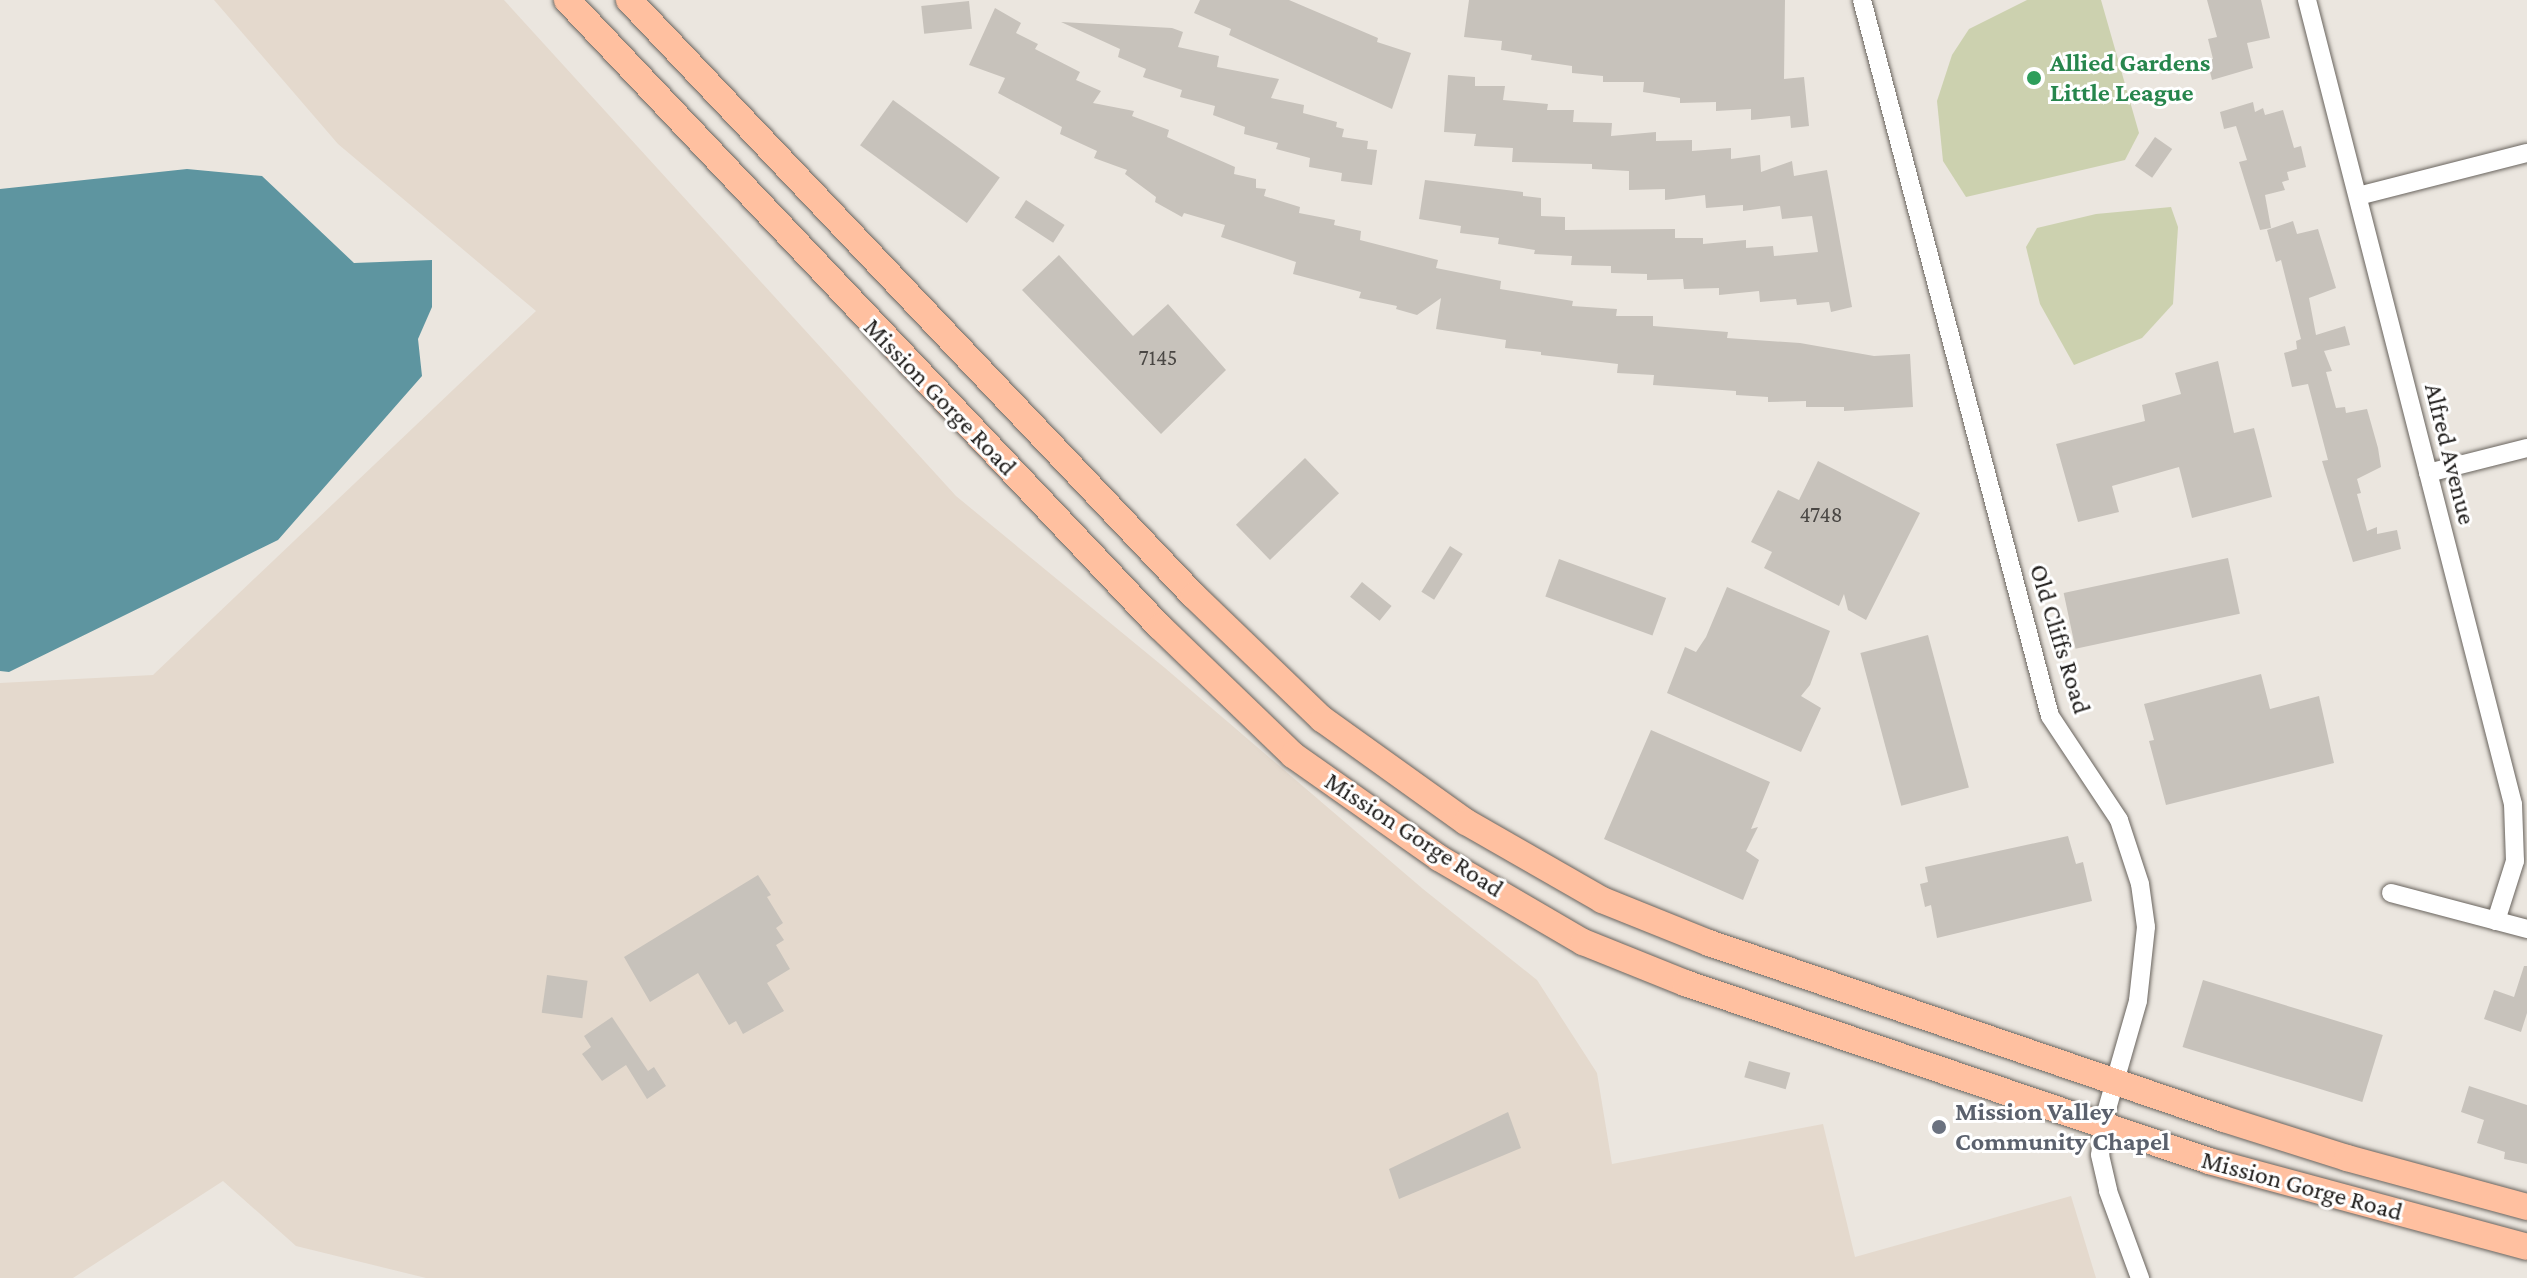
<!DOCTYPE html>
<style>
body{margin:0}
#map{position:relative;width:2527px;height:1278px;overflow:hidden;background:#ebe6df;font-family:"Crimson Pro",serif}
div>[style]{position:absolute}
[style*='--x']{left:calc(var(--x)*1px);top:calc(var(--y)*1px);width:calc(var(--w)*1px);rotate:calc(var(--a)*1deg)}
.built>*{inset:0;background:#e4d9cd}
.green>*{inset:0;background:#ccd1af}
.water>*{inset:0;background:#5e95a0}
.building>*{inset:0;background:#c7c2bb;transform-origin:0 0}
.roads{filter:drop-shadow(0 0 2px #69645e) drop-shadow(0 0 2px #69645e)}
.street>*{height:18px;margin:-9px;padding:0 9px;transform-origin:9px;border-radius:9px;background:#fff}
.primary>*{height:26px;margin:-13px;padding:0 13px;transform-origin:13px;border-radius:13px;background:#ffc0a0}
.dots>*{width:22px;height:22px;translate:-50% -50%;box-sizing:border-box;border:4px solid #fff;border-radius:50%}
span{translate:-50% -50%;white-space:nowrap;text-align:center;line-height:1.15;-webkit-text-stroke:6px #fff;paint-order:stroke}
.number-label{font-size:22px;color:#4a4744}
.number-label span{-webkit-text-stroke-width:0}
.leisure-label{font-size:26px;color:#27864d;font-weight:700}
.left{translate:0 -50%;text-align:left}
.street-label{font-size:26px;color:#201e1c}
.worship-label{font-size:26px;color:#5b616d;font-weight:700}
</style>
<div id="map">
<div class="built">
<i style="clip-path:polygon(214px 0,504px 0,956px 496px,1165px 668px,1423px 889px,1537px 980px,1597px 1073px,1612px 1164px,1823px 1124px,1855px 1257px,2071px 1196px,2096px 1278px,426px 1278px,296px 1246px,223px 1181px,73px 1278px,0 1278px,0 683px,153px 675px,536px 311px,338px 144px)"></i>
</div>
<div class="green">
<i style="clip-path:polygon(2027px 0,2101px 0,2139px 133px,2125px 160px,1966px 197px,1943px 161px,1937px 101px,1952px 55px,1969px 29px)"></i>
<i style="clip-path:polygon(2171px 207px,2178px 227px,2173px 304px,2142px 338px,2074px 365px,2040px 304px,2026px 247px,2037px 228px,2096px 214px)"></i>
</div>
<div class="water">
<i style="clip-path:polygon(187px 169px,262px 176px,354px 263px,432px 260px,432px 307px,418px 339px,422px 376px,278px 540px,9px 672px,0 671px,0 189px)"></i>
</div>
<div class="building">
<i style="clip-path:polygon(1200px 0,1289px 0,1378px 38px,1377px 42px,1411px 53px,1392px 109px,1229px 35px,1231px 29px,1194px 13px)"></i>
<i style="clip-path:polygon(1469px 0,1785px 0,1784px 79px,1804px 77px,1809px 126px,1791px 128px,1790px 116px,1751px 120px,1751px 109px,1716px 111px,1716px 102px,1680px 103px,1680px 98px,1643px 92px,1644px 82px,1603px 82px,1603px 76px,1572px 73px,1572px 66px,1531px 60px,1532px 55px,1501px 50px,1502px 41px,1464px 37px)"></i>
<i style="clip-path:polygon(2207px 0,2261px 0,2270px 38px,2247px 43px,2253px 68px,2212px 80px,2207px 60px,2213px 59px,2208px 39px,2217px 37px)"></i>
<i style="left:969px;top:1px;width:28px;height:48px;rotate:84deg"></i>
<i style="clip-path:polygon(995px 8px,1021px 23px,1016px 33px,1038px 44px,1035px 49px,1080px 72px,1076px 80px,1101px 91px,1093px 103px,1134px 111px,1132px 116px,1169px 130px,1167px 137px,1235px 167px,1234px 174px,1256px 179px,1256px 188px,1266px 189px,1264px 196px,1300px 207px,1299px 213px,1335px 220px,1334px 225px,1361px 231px,1360px 240px,1438px 260px,1436px 268px,1501px 281px,1500px 289px,1573px 301px,1572px 306px,1617px 309px,1616px 316px,1653px 316px,1653px 326px,1728px 332px,1727px 338px,1800px 343px,1874px 356px,1910px 354px,1913px 407px,1844px 411px,1844px 407px,1806px 407px,1806px 401px,1768px 402px,1768px 397px,1736px 395px,1736px 391px,1653px 385px,1654px 375px,1617px 373px,1618px 364px,1541px 355px,1541px 352px,1505px 348px,1506px 340px,1436px 329px,1441px 298px,1417px 315px,1396px 309px,1397px 306px,1359px 298px,1361px 292px,1293px 274px,1296px 262px,1221px 237px,1225px 225px,1184px 213px,1182px 217px,1155px 202px,1156px 197px,1125px 174px,1127px 170px,1094px 158px,1097px 151px,1060px 134px,1062px 127px,998px 93px,1005px 78px,969px 65px)"></i>
<i style="clip-path:polygon(1061px 22px,1172px 28px,1183px 32px,1178px 47px,1219px 56px,1217px 67px,1279px 79px,1271px 98px,1304px 105px,1303px 113px,1337px 122px,1336px 127px,1344px 129px,1342px 137px,1368px 141px,1367px 149px,1377px 150px,1372px 185px,1341px 181px,1342px 173px,1309px 167px,1310px 158px,1276px 149px,1278px 143px,1244px 134px,1245px 127px,1213px 115px,1215px 106px,1180px 97px,1182px 90px,1143px 77px,1146px 69px,1118px 57px,1120px 49px)"></i>
<i style="clip-path:polygon(1448px 75px,1475px 77px,1475px 86px,1505px 86px,1503px 100px,1548px 104px,1547px 110px,1574px 110px,1573px 122px,1612px 123px,1611px 136px,1656px 132px,1656px 141px,1692px 140px,1692px 151px,1731px 148px,1731px 159px,1760px 155px,1761px 172px,1792px 161px,1794px 176px,1827px 170px,1852px 307px,1831px 312px,1829px 302px,1797px 305px,1796px 299px,1760px 302px,1759px 291px,1719px 295px,1719px 288px,1684px 289px,1683px 279px,1647px 280px,1647px 274px,1611px 273px,1611px 266px,1571px 265px,1572px 256px,1534px 254px,1535px 250px,1498px 244px,1499px 238px,1460px 233px,1461px 226px,1419px 219px,1425px 180px,1523px 192px,1523px 196px,1541px 198px,1541px 216px,1565px 217px,1565px 230px,1675px 229px,1675px 238px,1703px 238px,1703px 244px,1746px 240px,1746px 248px,1773px 246px,1774px 256px,1818px 252px,1812px 216px,1782px 219px,1780px 206px,1743px 211px,1743px 205px,1706px 208px,1705px 195px,1665px 200px,1665px 189px,1629px 190px,1629px 171px,1592px 169px,1592px 164px,1512px 162px,1513px 148px,1474px 146px,1476px 134px,1444px 132px)"></i>
<i style="left:893px;top:100px;width:132px;height:56px;rotate:36deg"></i>
<i style="clip-path:polygon(2253px 102px,2255px 112px,2263px 108px,2265px 115px,2283px 110px,2294px 148px,2301px 146px,2306px 167px,2287px 172px,2289px 180px,2282px 182px,2285px 190px,2265px 195px,2271px 228px,2260px 230px,2239px 162px,2247px 160px,2236px 126px,2224px 129px,2220px 112px)"></i>
<i style="left:2155px;top:137px;width:21px;height:35px;rotate:35deg"></i>
<i style="left:1026px;top:200px;width:46px;height:21px;rotate:33deg"></i>
<i style="clip-path:polygon(2293px 221px,2297px 234px,2318px 229px,2336px 288px,2309px 298px,2316px 335px,2345px 326px,2350px 345px,2324px 351px,2332px 371px,2326px 372px,2336px 408px,2345px 407px,2346px 413px,2367px 409px,2378px 448px,2381px 467px,2357px 479px,2361px 493px,2357px 494px,2367px 531px,2377px 527px,2377px 534px,2397px 530px,2401px 549px,2353px 562px,2322px 461px,2328px 460px,2308px 384px,2292px 387px,2284px 353px,2297px 349px,2296px 341px,2301px 339px,2281px 260px,2276px 262px,2267px 230px)"></i>
<i style="clip-path:polygon(1059px 255px,1133px 336px,1168px 304px,1226px 370px,1161px 434px,1022px 290px)"></i>
<i style="clip-path:polygon(2218px 361px,2234px 433px,2254px 428px,2272px 497px,2192px 518px,2179px 467px,2112px 486px,2119px 512px,2078px 522px,2056px 444px,2145px 421px,2142px 405px,2181px 394px,2175px 373px)"></i>
<i style="left:1305px;top:458px;width:49px;height:96px;rotate:46deg"></i>
<i style="clip-path:polygon(1818px 461px,1920px 513px,1866px 620px,1848px 610px,1844px 594px,1839px 606px,1764px 568px,1772px 552px,1751px 542px,1778px 490px,1799px 500px)"></i>
<i style="left:1450px;top:546px;width:15px;height:54px;rotate:32deg"></i>
<i style="left:2228px;top:558px;width:57px;height:168px;rotate:78deg"></i>
<i style="left:1559px;top:559px;width:114px;height:40px;rotate:20deg"></i>
<i style="left:1362px;top:582px;width:38px;height:19px;rotate:39deg"></i>
<i style="clip-path:polygon(1727px 587px,1830px 631px,1810px 685px,1801px 696px,1821px 708px,1801px 752px,1667px 693px,1685px 647px,1696px 652px,1706px 637px)"></i>
<i style="left:1928px;top:635px;width:158px;height:70px;rotate:75deg"></i>
<i style="clip-path:polygon(2261px 674px,2270px 709px,2319px 696px,2334px 763px,2166px 805px,2149px 741px,2154px 740px,2144px 704px)"></i>
<i style="clip-path:polygon(1651px 730px,1770px 782px,1751px 829px,1758px 827px,1746px 851px,1759px 860px,1743px 900px,1604px 839px)"></i>
<i style="clip-path:polygon(2068px 836px,2076px 864px,2083px 862px,2092px 901px,1937px 938px,1931px 905px,1925px 907px,1920px 884px,1928px 882px,1925px 867px)"></i>
<i style="clip-path:polygon(758px 875px,771px 895px,767px 897px,783px 923px,776px 928px,784px 940px,776px 945px,790px 969px,767px 983px,784px 1011px,743px 1034px,736px 1021px,729px 1025px,698px 973px,650px 1002px,624px 957px)"></i>
<i style="clip-path:polygon(2524px 966px,2527px 966px,2527px 1013px,2521px 1032px,2484px 1019px,2494px 990px,2514px 997px)"></i>
<i style="left:547px;top:975px;width:41px;height:38px;rotate:8deg"></i>
<i style="left:2203px;top:980px;width:188px;height:70px;rotate:17deg"></i>
<i style="clip-path:polygon(612px 1017px,648px 1071px,654px 1067px,666px 1086px,647px 1099px,626px 1065px,602px 1081px,582px 1054px,591px 1047px,584px 1036px)"></i>
<i style="left:1749px;top:1061px;width:43px;height:17px;rotate:16deg"></i>
<i style="clip-path:polygon(2469px 1086px,2527px 1105px,2527px 1164px,2504px 1159px,2505px 1152px,2477px 1143px,2484px 1120px,2461px 1112px)"></i>
<i style="clip-path:polygon(1508px 1112px,1521px 1148px,1399px 1199px,1389px 1169px)"></i>
</div>
<div class="roads">
<div class="street">
<i style="--x:1862;--y:0;--w:740;--a:75.29"></i>
<i style="--x:2050;--y:716;--w:125;--a:56.4"></i>
<i style="--x:2119;--y:820;--w:67;--a:71.8"></i>
<i style="--x:2140;--y:884;--w:43;--a:82.1"></i>
<i style="--x:2146;--y:927;--w:74;--a:96.2"></i>
<i style="--x:2138;--y:1001;--w:127;--a:106"></i>
<i style="--x:2103;--y:1123;--w:32;--a:95"></i>
<i style="--x:2100;--y:1155;--w:37;--a:77"></i>
<i style="--x:2108;--y:1191;--w:93;--a:69.8"></i>
<i style="--x:2307;--y:0;--w:830;--a:75.63"></i>
<i style="--x:2513;--y:804;--w:57;--a:88"></i>
<i style="--x:2515;--y:861;--w:63;--a:107.6"></i>
<i style="--x:2358;--y:196;--w:174;--a:-14.3"></i>
<i style="--x:2428;--y:473;--w:102;--a:-14.2"></i>
<i style="--x:2391;--y:893;--w:141;--a:14.8"></i>
</div>
<div class="primary">
<i style="--x:567;--y:0;--w:863;--a:46.6"></i>
<i style="--x:1160;--y:627;--w:185;--a:43.9"></i>
<i style="--x:1293;--y:755;--w:179;--a:35.2"></i>
<i style="--x:1439;--y:858;--w:167;--a:30.3"></i>
<i style="--x:1583;--y:942;--w:110;--a:21.9"></i>
<i style="--x:1685;--y:983;--w:553;--a:18.76"></i>
<i style="--x:2209;--y:1161;--w:329;--a:15.1"></i>
<i style="--x:629;--y:0;--w:821;--a:46.53"></i>
<i style="--x:1194;--y:596;--w:178;--a:43.9"></i>
<i style="--x:1322;--y:719;--w:177;--a:35.6"></i>
<i style="--x:1466;--y:822;--w:157;--a:29.8"></i>
<i style="--x:1602;--y:900;--w:115;--a:21.9"></i>
<i style="--x:1709;--y:943;--w:544;--a:18.87"></i>
<i style="--x:2224;--y:1119;--w:129;--a:17.6"></i>
<i style="--x:2347;--y:1158;--w:187;--a:15.2"></i>
</div>
</div>
<div class="dots">
<i style="left:2034px;top:78px;background:#2e9e5b"></i>
<i style="left:1939px;top:1127px;background:#6b7280"></i>
</div>
<div class="number-label">
<span style="left:1158px;top:358px">7145</span>
<span style="left:1821px;top:515px">4748</span>
</div>
<div class="leisure-label">
<span class="left" style="left:2050px;top:78px">Allied Gardens<br>Little League</span>
</div>
<div class="street-label">
<span style="left:940px;top:397px;rotate:46deg">Mission Gorge Road</span>
<span style="left:2450px;top:454px;rotate:76deg">Alfred Avenue</span>
<span style="left:2060px;top:639px;rotate:73deg">Old Cliffs Road</span>
<span style="left:1414px;top:835px;rotate:33deg">Mission Gorge Road</span>
<span style="left:2302px;top:1186px;rotate:15deg">Mission Gorge Road</span>
</div>
<div class="worship-label">
<span class="left" style="left:1955px;top:1127px">Mission Valley<br>Community Chapel</span>
</div>
</div>
